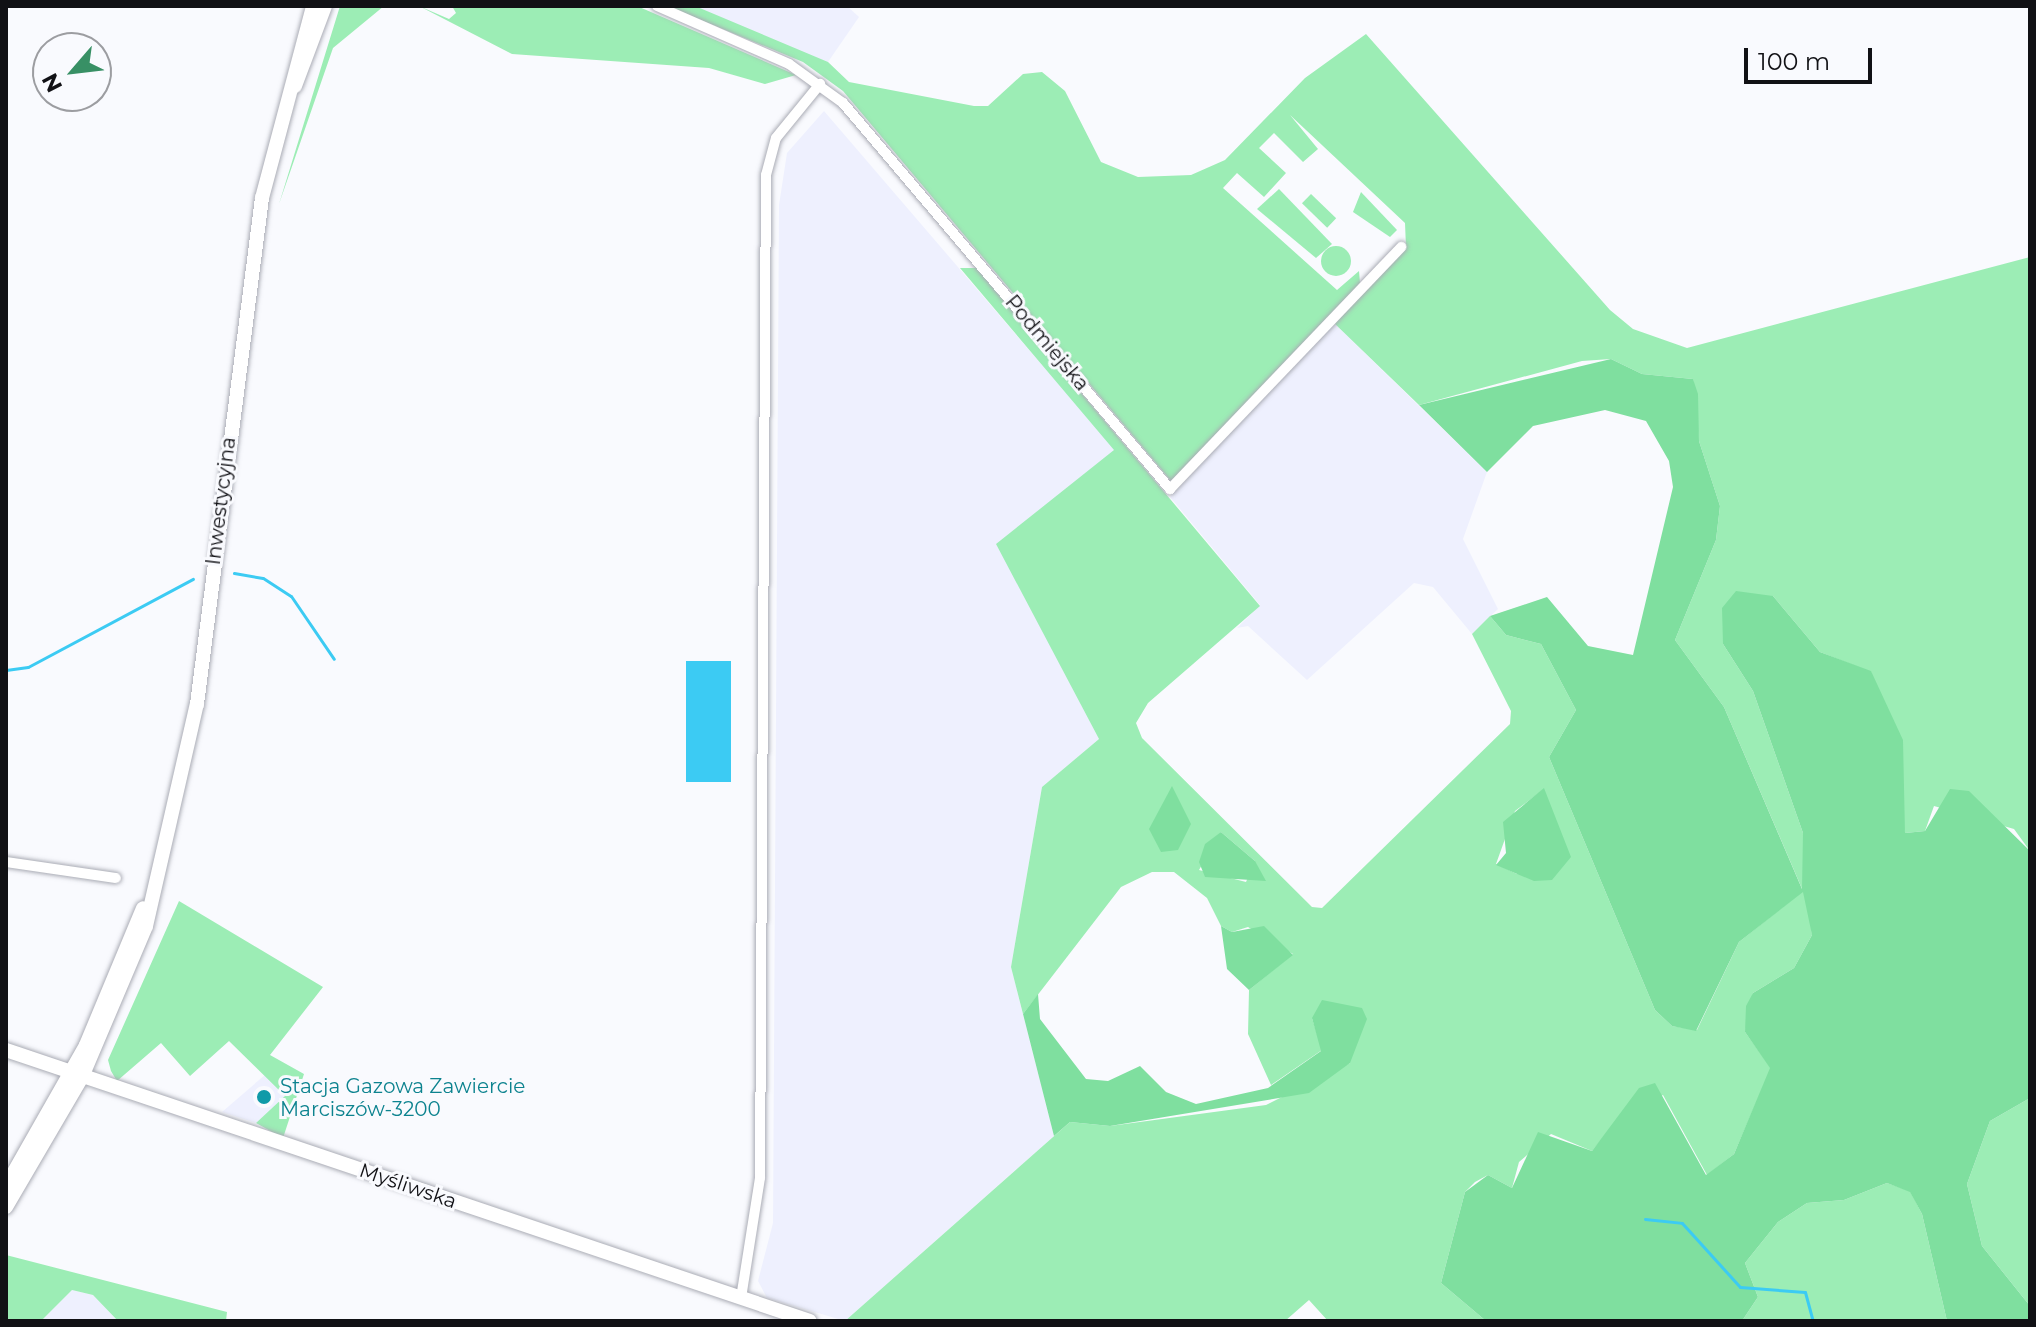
<!DOCTYPE html>
<meta charset="utf-8">
<style>
body{margin:0}
#map{position:relative;width:2036px;height:1327px;overflow:hidden;background:#f9fafe;font-family:Montserrat,sans-serif}
div>[style]{position:absolute}
[style*='--x']{left:calc(var(--x)*1px);top:calc(var(--y)*1px);width:calc(var(--w)*1px);rotate:calc(var(--a)*1deg)}
.built>*{inset:0;background:#eef0fe}
.green>*{inset:0;background:#9cedb5;transform-origin:0 0}
.round{border-radius:50%}
.forest>*{inset:0;background:#7fdf9f}
.water>*{inset:0;background:#3ccbf3;transform-origin:0 0}
.stream>*{height:3px;margin:-1.5px;padding:0 1.5px;transform-origin:1.5px;border-radius:1.5px;background:#3ccbf3}
.roads{filter:drop-shadow(0 0 2px #aaacb5) drop-shadow(0 0 2px #aaacb5)}
.street>*{height:10px;margin:-5px;padding:0 5px;transform-origin:5px;border-radius:5px;background:#fff}
.secondary>*{height:14px;margin:-7px;padding:0 7px;transform-origin:7px;border-radius:7px;background:#fff}
.dots>*{width:22px;height:22px;translate:-50% -50%;box-sizing:border-box;border:4px solid #f9fafe;border-radius:50%}
span{translate:-50% -50%;white-space:nowrap;text-align:center;line-height:1.15;-webkit-text-stroke:6px #f9fafe;paint-order:stroke}
.street-label{font-size:20px;color:#111115}
.culture-label{font-size:20px;color:#0d838f}
.left{translate:0 -50%;text-align:left}
.frame{position:absolute;inset:0;border:8px solid #111115;pointer-events:none}
.north{position:absolute;left:32px;top:32px;width:80px;height:80px;box-sizing:border-box;background:#f9fafe;border:2px solid #9c9da1;border-radius:50%;rotate:242deg;font-size:22px;font-weight:700;line-height:32px;text-align:center;color:#111115}
.north::after{content:'';display:block;margin:auto;width:28px;height:36px;background:#389065;clip-path:polygon(50% 0,100% 100%,50% 72%,0 100%)}
.scale{position:absolute;left:1744px;top:48px;width:128px;height:36px;box-sizing:border-box;border:4px solid #111115;border-top:0;padding-left:10px;font-size:24px;line-height:28px;white-space:nowrap;color:#111115;-webkit-text-stroke:6px #f9fafe;paint-order:stroke}
</style>
<div id="map">
<div class="built">
<i style="clip-path:polygon(695px 6px,847px 6px,859px 17px,828px 62px,817px 63px)"></i>
<i style="clip-path:polygon(824px 111px,1115px 450px,997px 544px,1099px 739px,1042px 787px,1011px 967px,1054px 1136px,845px 1321px,767px 1298px,758px 1281px,773px 1223px,779px 205px,787px 153px)"></i>
<i style="clip-path:polygon(1334px 323px,1487px 472px,1463px 539px,1498px 609px,1472px 634px,1433px 587px,1414px 583px,1307px 680px,1248px 626px,1237px 628px,1260px 605px,1170px 497px)"></i>
<i style="clip-path:polygon(266px 1074px,286px 1096px,256px 1123px,222px 1112px)"></i>
<i style="clip-path:polygon(72px 1290px,93px 1295px,118px 1321px,41px 1321px)"></i>
</div>
<div class="green">
<i style="clip-path:polygon(340px 6px,384px 6px,333px 48px,279px 204px)"></i>
<i style="clip-path:polygon(419px 6px,449px 19px,456px 13px,452px 6px,637px 6px,796px 75px,765px 84px,709px 68px,512px 54px)"></i>
<i style="clip-path:polygon(evenodd,667px 6px,695px 6px,828px 62px,849px 82px,974px 106px,988px 106px,1023px 74px,1042px 72px,1065px 91px,1101px 162px,1138px 177px,1191px 175px,1225px 160px,1305px 78px,1366px 34px,1610px 310px,1633px 329px,1687px 348px,2030px 257px,2030px 851px,2014px 829px,1934px 806px,1925px 831px,1905px 833px,1871px 672px,1820px 652px,1773px 596px,1723px 644px,1753px 691px,1803px 833px,1812px 935px,1794px 968px,1753px 993px,1745px 1032px,1771px 1068px,1734px 1154px,1707px 1175px,1663px 1095px,1614px 1124px,1592px 1151px,1551px 1134px,1519px 1162px,1512px 1188px,1488px 1175px,1475px 1182px,1465px 1192px,1441px 1283px,1486px 1321px,1328px 1321px,1309px 1300px,1285px 1321px,845px 1321px,1070px 1122px,1110px 1126px,1266px 1105px,1350px 1063px,1312px 1018px,1322px 1050px,1271px 1085px,1248px 1034px,1249px 990px,1293px 954px,1248px 927px,1232px 932px,1221px 926px,1207px 898px,1174px 872px,1152px 872px,1121px 887px,1023px 1014px,1011px 967px,1042px 787px,1099px 739px,996px 544px,1114px 450px,960px 268px,976px 268px,1260px 606px,1148px 703px,1136px 723px,1142px 738px,1312px 907px,1322px 908px,1510px 724px,1511px 711px,1472px 634px,1490px 616px,1506px 635px,1541px 644px,1576px 710px,1549px 757px,1655px 1010px,1672px 1026px,1697px 1030px,1739px 942px,1803px 891px,1724px 707px,1675px 640px,1716px 540px,1720px 506px,1699px 441px,1693px 379px,1642px 374px,1611px 359px,1582px 361px,1419px 405px,1334px 323px,1406px 248px,1405px 223px,1290px 115px,1318px 149px,1303px 162px,1274px 133px,1259px 148px,1286px 173px,1264px 197px,1237px 173px,1223px 188px,1337px 290px,1359px 271px,1360px 283px,1171px 481px,843px 91px,803px 62px,667px 6px,1544px 789px,1517px 874px,1496px 864px,1515px 811px,1544px 789px,667px 6px,1221px 832px,1255px 861px,1246px 882px,1199px 870px,1221px 832px)"></i>
<i style="clip-path:polygon(1279px 189px,1332px 244px,1316px 258px,1257px 209px)"></i>
<i style="clip-path:polygon(1361px 192px,1397px 230px,1390px 237px,1353px 212px)"></i>
<i style="left:1311px;top:194px;width:35px;height:13px;rotate:44deg"></i>
<i class="round" style="left:1321px;top:246px;width:30px;height:30px"></i>
<i style="clip-path:polygon(179px 901px,323px 987px,270px 1055px,304px 1074px,283px 1138px,256px 1123px,285px 1096px,229px 1041px,190px 1076px,161px 1043px,117px 1081px,111px 1071px,108px 1060px)"></i>
<i style="clip-path:polygon(2030px 1098px,2030px 1306px,1982px 1246px,1967px 1184px,1990px 1121px)"></i>
<i style="clip-path:polygon(1887px 1183px,1910px 1191px,1922px 1214px,1947px 1321px,1742px 1321px,1758px 1297px,1745px 1263px,1778px 1222px,1807px 1203px,1844px 1200px)"></i>
<i style="clip-path:polygon(6px 1255px,227px 1312px,226px 1321px,118px 1321px,93px 1295px,72px 1290px,41px 1321px,6px 1321px)"></i>
</div>
<div class="forest">
<i style="clip-path:polygon(1611px 359px,1642px 374px,1693px 379px,1698px 394px,1699px 441px,1720px 506px,1716px 540px,1675px 640px,1724px 707px,1802px 889px,1803px 833px,1753px 691px,1723px 644px,1722px 608px,1736px 591px,1773px 596px,1820px 652px,1871px 671px,1903px 740px,1905px 833px,1925px 831px,1950px 789px,1969px 791px,2030px 851px,2030px 1098px,1990px 1121px,1967px 1184px,1982px 1246px,2030px 1306px,2030px 1321px,1947px 1321px,1922px 1214px,1910px 1192px,1887px 1183px,1844px 1200px,1807px 1203px,1778px 1222px,1745px 1263px,1758px 1297px,1742px 1321px,1486px 1321px,1441px 1283px,1465px 1192px,1488px 1175px,1512px 1188px,1538px 1132px,1592px 1151px,1639px 1088px,1655px 1083px,1706px 1175px,1734px 1154px,1770px 1068px,1745px 1032px,1746px 1006px,1753px 993px,1794px 968px,1812px 935px,1803px 892px,1739px 942px,1696px 1031px,1672px 1026px,1655px 1010px,1549px 757px,1576px 710px,1541px 644px,1506px 635px,1490px 616px,1547px 597px,1588px 646px,1633px 655px,1673px 487px,1669px 461px,1646px 421px,1605px 410px,1533px 426px,1487px 472px,1419px 405px)"></i>
<i style="clip-path:polygon(1172px 786px,1191px 824px,1178px 850px,1161px 852px,1149px 829px)"></i>
<i style="clip-path:polygon(1544px 788px,1571px 857px,1552px 880px,1534px 881px,1496px 865px,1506px 853px,1503px 822px)"></i>
<i style="clip-path:polygon(1221px 832px,1255px 861px,1266px 881px,1205px 877px,1199px 862px,1205px 844px)"></i>
<i style="clip-path:polygon(1221px 926px,1232px 932px,1264px 926px,1293px 955px,1249px 990px,1227px 969px)"></i>
<i style="clip-path:polygon(1038px 994px,1040px 1019px,1086px 1079px,1108px 1081px,1140px 1066px,1166px 1092px,1196px 1104px,1268px 1088px,1321px 1051px,1312px 1018px,1322px 1000px,1362px 1008px,1367px 1019px,1350px 1063px,1309px 1093px,1110px 1126px,1070px 1122px,1054px 1136px,1023px 1014px)"></i>
</div>
<div class="water">
<i style="left:686px;top:661px;width:45px;height:121px"></i>
</div>
<div class="stream">
<i style="--x:234;--y:573;--w:29;--a:10"></i>
<i style="--x:263;--y:578;--w:33;--a:33"></i>
<i style="--x:291;--y:596;--w:76;--a:55.7"></i>
<i style="--x:6;--y:670;--w:22;--a:-8"></i>
<i style="--x:28;--y:667;--w:187;--a:-28.1"></i>
<i style="--x:1645;--y:1219;--w:37;--a:6"></i>
<i style="--x:1682;--y:1223;--w:86;--a:47.8"></i>
<i style="--x:1740;--y:1287;--w:65;--a:4.4"></i>
<i style="--x:1805;--y:1292;--w:30;--a:75"></i>
</div>
<div class="roads">
<div class="street">
<i style="--x:657;--y:6;--w:144;--a:23.7"></i>
<i style="--x:789;--y:64;--w:67;--a:35.8"></i>
<i style="--x:843;--y:103;--w:506;--a:49.73"></i>
<i style="--x:1170;--y:489;--w:335;--a:-46.3"></i>
<i style="--x:6;--y:862;--w:111;--a:8.3"></i>
<i style="--x:741;--y:1298;--w:121;--a:-81"></i>
<i style="--x:760;--y:1178;--w:1003;--a:-89.66"></i>
<i style="--x:766;--y:175;--w:38;--a:-75"></i>
<i style="--x:776;--y:138;--w:70;--a:-50.8"></i>
</div>
<div class="secondary">
<i style="--x:295;--y:86;--w:85;--a:-69.4"></i>
<i style="--x:6;--y:1050;--w:848;--a:18.63"></i>
<i style="--x:6;--y:1186;--w:162;--a:-60.4"></i>
<i style="--x:86;--y:1045;--w:148;--a:-67.4"></i>
<i style="--x:6;--y:1207;--w:151;--a:-59.7"></i>
<i style="--x:82;--y:1077;--w:164;--a:-67"></i>
<i style="--x:146;--y:926;--w:228;--a:-77.1"></i>
<i style="--x:197;--y:704;--w:510;--a:-82.68"></i>
<i style="--x:262;--y:198;--w:199;--a:-75.1"></i>
</div>
</div>
<div class="dots">
<i style="left:264px;top:1097px;background:#0f9aa8"></i>
</div>
<div class="street-label">
<span style="left:1047px;top:343px;rotate:50deg">Podmiejska</span>
<span style="left:221px;top:501px;rotate:-83deg">Inwestycyjna</span>
<span style="left:408px;top:1186px;rotate:19deg">Myśliwska</span>
</div>
<div class="culture-label">
<span class="left" style="left:280px;top:1098px">Stacja Gazowa Zawiercie<br>Marciszów-3200</span>
</div>
<div class="frame"></div>
<div class="north">N</div>
<div class="scale">100 m</div>
</div>
